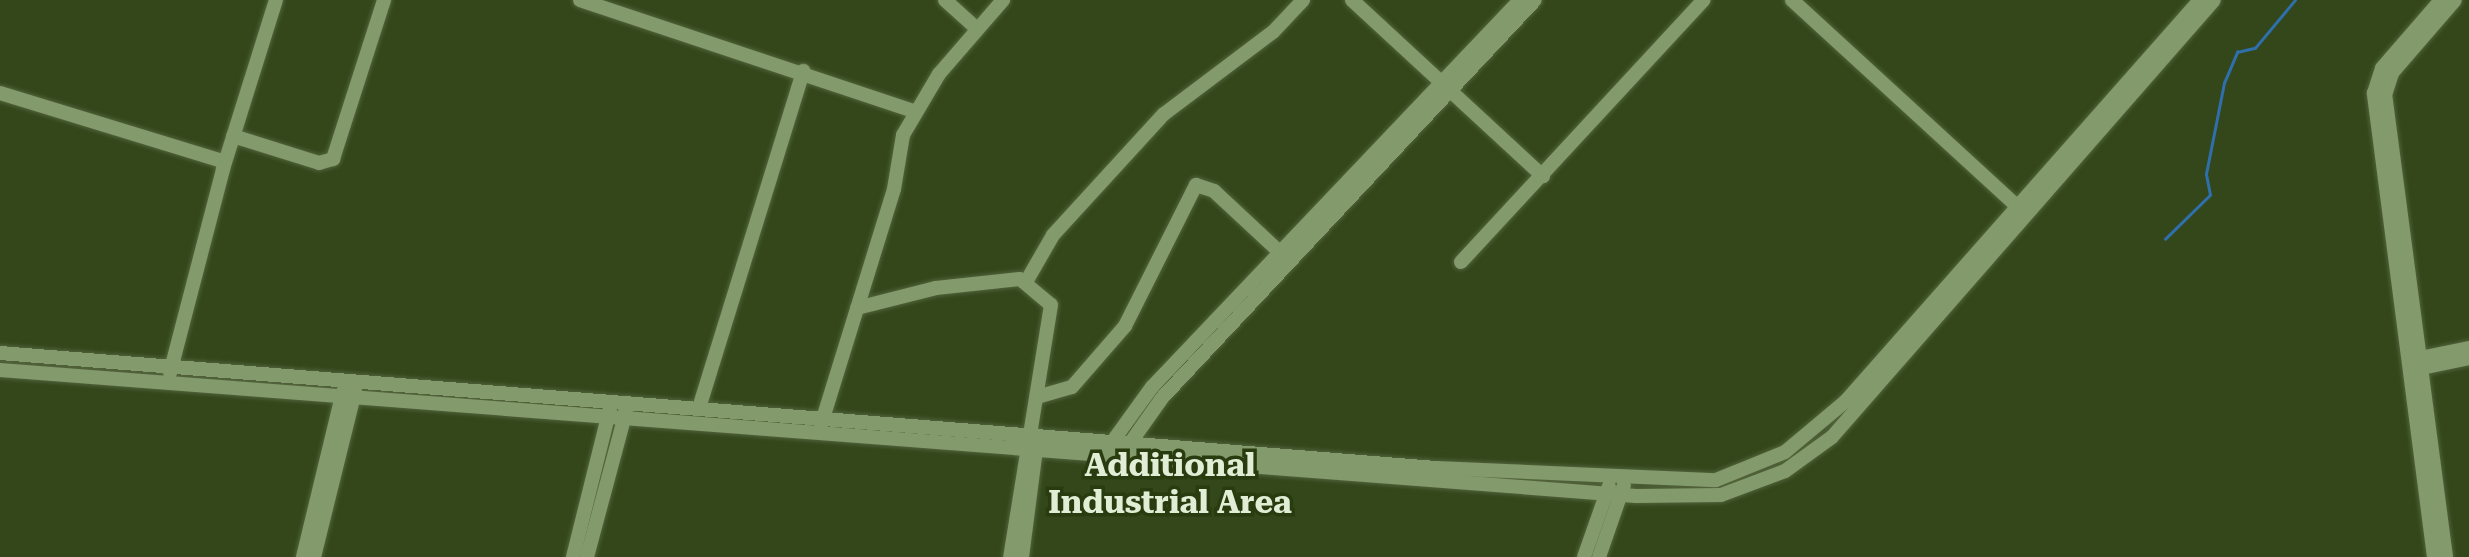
<!DOCTYPE html>
<style>
body{margin:0}
#map{position:relative;width:2469px;height:557px;overflow:hidden;background:#33471b;font-family:"Roboto Serif",serif}
div>[style]{position:absolute}
[style*='--x']{left:calc(var(--x)*1px);top:calc(var(--y)*1px);width:calc(var(--w)*1px);rotate:calc(var(--a)*1deg)}
.stream>*{height:2.5px;margin:-1.25px;padding:0 1.25px;transform-origin:1.25px;border-radius:1.25px;background:#2f6fac}
.roads{filter:drop-shadow(0 0 2px #52633c) drop-shadow(0 0 2px #52633c)}
.minor>*{height:14px;margin:-7px;padding:0 7px;transform-origin:7px;border-radius:7px;background:#839a6c}
span{translate:-50% -50%;white-space:nowrap;text-align:center;line-height:1.15;-webkit-text-stroke:7px #293c10;paint-order:stroke}
.district-label{font-size:32px;color:#e1eed5;font-weight:700}
</style>
<div id="map">
<div class="stream">
<i style="--x:2165;--y:239;--w:63;--a:-44.4"></i>
<i style="--x:2210;--y:195;--w:21;--a:-101"></i>
<i style="--x:2206;--y:174;--w:93;--a:-78.8"></i>
<i style="--x:2224;--y:83;--w:34;--a:-67"></i>
<i style="--x:2237;--y:52;--w:18;--a:-13"></i>
<i style="--x:2255;--y:48;--w:62;--a:-50.2"></i>
</div>
<div class="roads">
<div class="minor">
<i style="--x:580;--y:0;--w:351;--a:18.4"></i>
<i style="--x:945;--y:0;--w:42;--a:42.1"></i>
<i style="--x:1352;--y:0;--w:260;--a:42.7"></i>
<i style="--x:1792;--y:0;--w:311;--a:42.5"></i>
<i style="--x:0;--y:93;--w:235;--a:17"></i>
<i style="--x:233;--y:136;--w:90;--a:17.4"></i>
<i style="--x:319;--y:163;--w:15;--a:-16"></i>
<i style="--x:333;--y:159;--w:167;--a:-72.2"></i>
<i style="--x:1461;--y:262;--w:357;--a:-47.2"></i>
<i style="--x:1026;--y:282;--w:54;--a:-60.1"></i>
<i style="--x:1053;--y:235;--w:164;--a:-47.5"></i>
<i style="--x:1164;--y:114;--w:136;--a:-37"></i>
<i style="--x:1273;--y:32;--w:44;--a:-46.8"></i>
<i style="--x:857;--y:308;--w:81;--a:-14.2"></i>
<i style="--x:936;--y:288;--w:84;--a:-6.1"></i>
<i style="--x:1020;--y:279;--w:40;--a:40"></i>
<i style="--x:1051;--y:305;--w:255;--a:99.2"></i>
<i style="--x:0;--y:353;--w:1441;--a:4.58"></i>
<i style="--x:1436;--y:468;--w:280;--a:2.5"></i>
<i style="--x:1716;--y:480;--w:74;--a:-22.1"></i>
<i style="--x:1785;--y:452;--w:80;--a:-39.9"></i>
<i style="--x:1846;--y:401;--w:535;--a:-48.56"></i>
<i style="--x:2410;--y:360;--w:60;--a:-11.5"></i>
<i style="--x:0;--y:370;--w:1641;--a:4.4"></i>
<i style="--x:1636;--y:496;--w:85;--a:-0.7"></i>
<i style="--x:1721;--y:495;--w:68;--a:-20.6"></i>
<i style="--x:1785;--y:471;--w:58;--a:-35.9"></i>
<i style="--x:1832;--y:437;--w:580;--a:-48.84"></i>
<i style="--x:2412;--y:370;--w:58;--a:-11.9"></i>
<i style="--x:170;--y:373;--w:211;--a:-75.4"></i>
<i style="--x:223;--y:169;--w:177;--a:-72.6"></i>
<i style="--x:1037;--y:397;--w:36;--a:-16"></i>
<i style="--x:1072;--y:387;--w:81;--a:-49"></i>
<i style="--x:1125;--y:326;--w:158;--a:-63.3"></i>
<i style="--x:1196;--y:185;--w:19;--a:18"></i>
<i style="--x:1214;--y:191;--w:97;--a:42.9"></i>
<i style="--x:699;--y:408;--w:353;--a:-72.8"></i>
<i style="--x:821;--y:425;--w:247;--a:-72.8"></i>
<i style="--x:894;--y:189;--w:55;--a:-80.5"></i>
<i style="--x:903;--y:135;--w:71;--a:-59.5"></i>
<i style="--x:939;--y:74;--w:98;--a:-49.1"></i>
<i style="--x:1110;--y:445;--w:72;--a:-54.1"></i>
<i style="--x:1152;--y:387;--w:534;--a:-46.44"></i>
<i style="--x:1126;--y:449;--w:62;--a:-54.8"></i>
<i style="--x:1162;--y:398;--w:545;--a:-46.86"></i>
<i style="--x:303;--y:557;--w:170;--a:-76.4"></i>
<i style="--x:314;--y:557;--w:171;--a:-76.1"></i>
<i style="--x:573;--y:557;--w:153;--a:-76"></i>
<i style="--x:587;--y:557;--w:151;--a:-75"></i>
<i style="--x:1022;--y:557;--w:117;--a:-82.6"></i>
<i style="--x:1584;--y:557;--w:75;--a:-70.6"></i>
<i style="--x:1599;--y:557;--w:76;--a:-70.9"></i>
<i style="--x:2434;--y:557;--w:468;--a:-97.4"></i>
<i style="--x:2374;--y:93;--w:26;--a:-72"></i>
<i style="--x:2382;--y:68;--w:90;--a:-49.1"></i>
<i style="--x:2446;--y:557;--w:466;--a:-97.5"></i>
<i style="--x:2385;--y:95;--w:23;--a:-72"></i>
<i style="--x:2392;--y:73;--w:96;--a:-49.2"></i>
</div>
</div>
<div class="district-label">
<span style="left:1170px;top:484px">Additional<br>Industrial Area</span>
</div>
</div>
